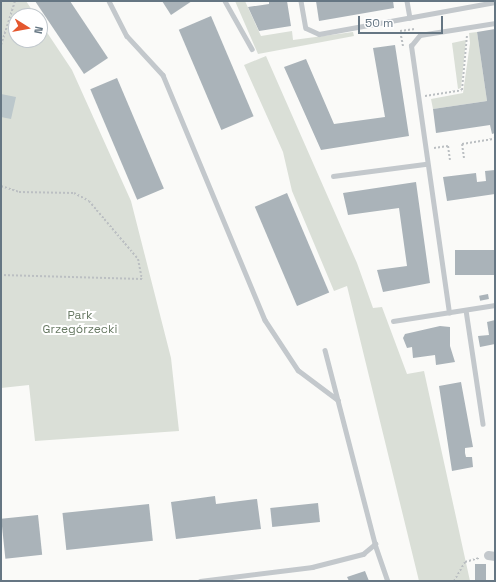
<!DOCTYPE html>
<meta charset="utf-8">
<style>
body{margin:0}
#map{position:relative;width:496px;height:582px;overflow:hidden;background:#fafaf8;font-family:"Space Grotesk",sans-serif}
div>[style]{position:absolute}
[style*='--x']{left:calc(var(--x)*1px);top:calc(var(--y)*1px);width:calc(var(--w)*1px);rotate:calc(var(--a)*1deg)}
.green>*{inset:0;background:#dadfd7}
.water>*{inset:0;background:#bbc7cb}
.building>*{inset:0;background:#aab3b9;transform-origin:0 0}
.path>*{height:2px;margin-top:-1px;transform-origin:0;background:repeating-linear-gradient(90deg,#bbbfc2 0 2px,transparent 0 4px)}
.lane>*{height:4.5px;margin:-2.25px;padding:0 2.25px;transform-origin:2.25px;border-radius:2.25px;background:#c3c8cc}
.street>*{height:9px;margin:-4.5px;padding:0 4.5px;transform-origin:4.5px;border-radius:4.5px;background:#c3c8cc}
span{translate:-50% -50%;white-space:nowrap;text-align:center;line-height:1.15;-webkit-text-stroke:4px #fff;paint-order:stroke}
.park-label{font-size:12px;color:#687a64}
.frame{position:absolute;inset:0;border:2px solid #657683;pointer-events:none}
.north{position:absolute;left:8px;top:8px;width:40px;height:40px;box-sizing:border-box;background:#fff;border:1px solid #c1c8cd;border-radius:50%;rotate:101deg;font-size:11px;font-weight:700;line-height:16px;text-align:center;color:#657683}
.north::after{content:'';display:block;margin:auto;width:14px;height:18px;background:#e4572e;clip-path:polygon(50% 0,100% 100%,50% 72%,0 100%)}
.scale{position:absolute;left:358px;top:16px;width:85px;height:18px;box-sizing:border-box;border:2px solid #657683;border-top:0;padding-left:5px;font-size:12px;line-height:14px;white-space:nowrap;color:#657683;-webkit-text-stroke:3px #fff;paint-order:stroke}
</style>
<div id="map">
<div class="green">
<i style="clip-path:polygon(1px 1px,26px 1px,36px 16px,16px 16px,16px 40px,40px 40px,40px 22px,72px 70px,131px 201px,171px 358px,179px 431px,35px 441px,29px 385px,1px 388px)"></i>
<i style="clip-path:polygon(235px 1px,245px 1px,261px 36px,292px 31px,293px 40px,353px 32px,354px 36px,258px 54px)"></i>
<i style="clip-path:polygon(477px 32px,487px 101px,433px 109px,431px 99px,463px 93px,470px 43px,469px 33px)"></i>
<i style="clip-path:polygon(466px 40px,461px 88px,458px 89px,452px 43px)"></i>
<i style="clip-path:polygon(266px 56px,357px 263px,373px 308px,382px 307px,407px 374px,424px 371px,470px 581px,419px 581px,347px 286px,334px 291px,292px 191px,283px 152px,244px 65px)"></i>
</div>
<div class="water">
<i style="clip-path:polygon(1px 94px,16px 97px,11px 119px,1px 117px)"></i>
</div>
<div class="building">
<i style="clip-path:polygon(35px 1px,70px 1px,108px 58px,84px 74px)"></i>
<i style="clip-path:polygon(162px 1px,192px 1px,171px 15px)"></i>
<i style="clip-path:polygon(269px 1px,287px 1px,291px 26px,259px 31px,248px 7px,269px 4px)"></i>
<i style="clip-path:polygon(316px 1px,393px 1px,394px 8px,319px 21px)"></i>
<i style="left:211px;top:16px;width:109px;height:35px;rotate:67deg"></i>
<i style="clip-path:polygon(495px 29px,495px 133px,492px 134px,490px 125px,436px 133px,433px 109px,487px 101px,477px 32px)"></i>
<i style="clip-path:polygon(395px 45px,409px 136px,321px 150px,284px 67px,306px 59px,334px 124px,385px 117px,373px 48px)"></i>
<i style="left:117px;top:78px;width:120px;height:29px;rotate:67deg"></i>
<i style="clip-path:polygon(495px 170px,495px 194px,447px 201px,443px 177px,476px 173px,477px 182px,486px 181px,485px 171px)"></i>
<i style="clip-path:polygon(416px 182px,430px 283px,383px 292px,377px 270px,407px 266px,399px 208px,348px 215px,343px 193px)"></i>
<i style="left:287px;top:193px;width:108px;height:35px;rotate:67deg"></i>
<i style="left:495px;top:250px;width:25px;height:40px;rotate:90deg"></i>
<i style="left:488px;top:294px;width:5px;height:9px;rotate:79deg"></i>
<i style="clip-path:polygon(495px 320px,495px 344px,480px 347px,478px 336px,489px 335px,487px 322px)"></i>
<i style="clip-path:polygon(440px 326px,450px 327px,450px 346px,455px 362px,436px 365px,435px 355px,413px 358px,412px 347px,407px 348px,403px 338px,405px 334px)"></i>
<i style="clip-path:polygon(461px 382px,473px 447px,465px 448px,465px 453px,466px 457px,472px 457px,473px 467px,452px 471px,439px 386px)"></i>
<i style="clip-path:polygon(215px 496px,216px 504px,257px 499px,261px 529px,176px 539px,171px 502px)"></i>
<i style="left:318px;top:503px;width:19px;height:48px;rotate:84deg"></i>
<i style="left:149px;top:504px;width:37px;height:87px;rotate:84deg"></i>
<i style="left:38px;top:515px;width:40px;height:37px;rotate:84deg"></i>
<i style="left:475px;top:564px;width:11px;height:17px"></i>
<i style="clip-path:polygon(365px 571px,369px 581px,349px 581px,347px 577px)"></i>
</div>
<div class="path">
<i style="--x:1;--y:45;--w:46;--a:-72.3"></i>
<i style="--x:403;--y:46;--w:15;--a:-101"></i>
<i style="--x:400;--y:31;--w:15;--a:-8"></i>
<i style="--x:425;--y:96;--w:37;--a:-9"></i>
<i style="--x:462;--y:90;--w:55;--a:-84.8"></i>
<i style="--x:434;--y:148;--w:14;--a:-8"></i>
<i style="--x:448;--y:146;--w:14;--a:82"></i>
<i style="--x:464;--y:158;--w:14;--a:-98"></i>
<i style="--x:462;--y:144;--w:33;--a:-9"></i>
<i style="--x:1;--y:186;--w:19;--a:18"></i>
<i style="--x:19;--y:192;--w:55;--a:1"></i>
<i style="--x:74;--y:193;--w:17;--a:28"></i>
<i style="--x:89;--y:201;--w:76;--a:49.8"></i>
<i style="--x:138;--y:259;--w:20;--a:79"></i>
<i style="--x:142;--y:279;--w:141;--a:-178.4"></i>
<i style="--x:454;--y:581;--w:22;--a:-60"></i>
<i style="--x:465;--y:562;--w:15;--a:-16"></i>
</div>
<div class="lane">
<i style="--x:109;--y:1;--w:39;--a:63"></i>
<i style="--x:127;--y:36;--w:53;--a:47.3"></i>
<i style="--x:163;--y:75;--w:265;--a:67.4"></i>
<i style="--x:265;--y:320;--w:60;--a:56.6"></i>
<i style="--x:298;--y:370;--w:50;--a:36.9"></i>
<i style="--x:225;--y:1;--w:55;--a:60.6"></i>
<i style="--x:301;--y:1;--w:27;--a:80"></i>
<i style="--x:306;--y:28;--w:14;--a:25"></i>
<i style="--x:319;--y:34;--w:179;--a:-10.3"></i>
<i style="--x:407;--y:1;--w:17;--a:80"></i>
<i style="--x:333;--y:176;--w:94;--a:-7.4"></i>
<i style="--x:466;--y:310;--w:115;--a:81.5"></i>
<i style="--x:449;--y:313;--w:270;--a:-98.1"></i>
<i style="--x:411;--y:46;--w:14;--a:-51"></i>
<i style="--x:420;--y:35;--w:76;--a:-9.1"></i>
<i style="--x:393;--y:321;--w:103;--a:-8.9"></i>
<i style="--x:325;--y:350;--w:200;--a:75.5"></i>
<i style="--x:375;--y:544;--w:39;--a:71"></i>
<i style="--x:200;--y:581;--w:113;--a:-7.1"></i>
<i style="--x:312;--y:567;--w:53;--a:-14.3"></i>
<i style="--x:363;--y:554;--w:16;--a:-40"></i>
</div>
<div class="street">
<i style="--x:488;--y:555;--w:7;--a:8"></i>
</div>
<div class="park-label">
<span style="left:80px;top:323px">Park<br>Grzegórzecki</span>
</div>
<div class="frame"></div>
<div class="north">N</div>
<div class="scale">50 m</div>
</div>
